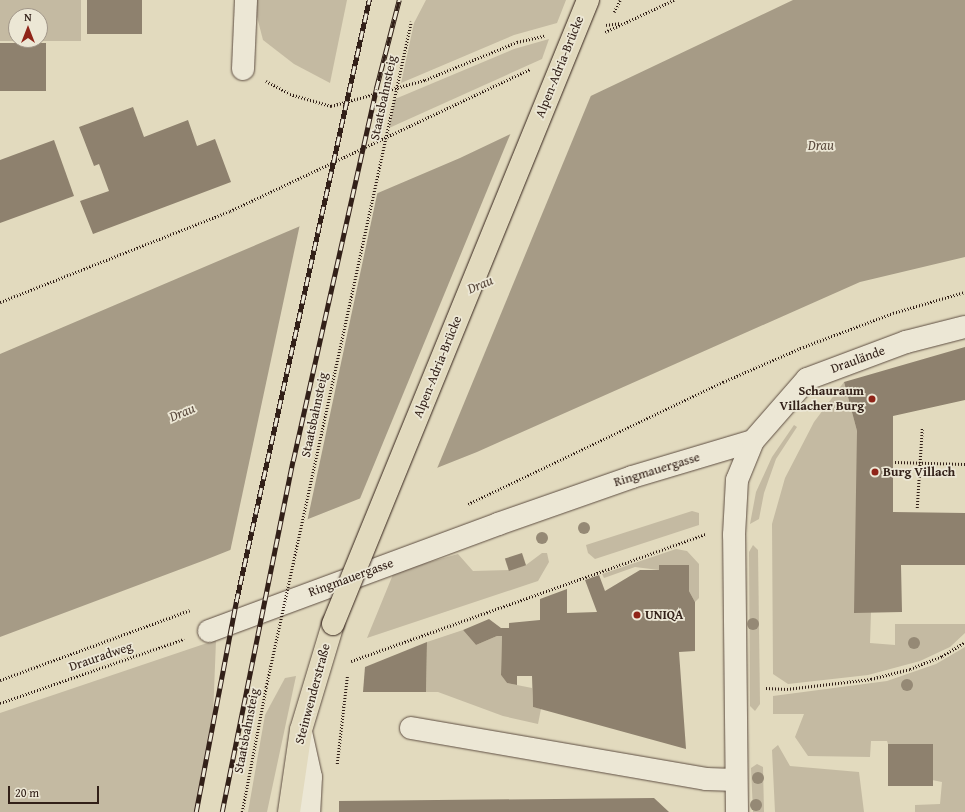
<!DOCTYPE html>
<meta charset="utf-8">
<style>
body{margin:0}
#map{position:relative;width:965px;height:812px;overflow:hidden;background:#e2dabe;font-family:"Gentium Book Plus",serif}
div>[style]{position:absolute}
[style*='--x']{left:calc(var(--x)*1px);top:calc(var(--y)*1px);width:calc(var(--w)*1px);rotate:calc(var(--a)*1deg)}
.green>*{inset:0;background:#c4baa2}
.water>*{inset:0;background:#a69b86}
.pier>*{inset:0;background:#e2dabe}
.building>*{inset:0;background:#8e816e;transform-origin:0 0}
.path>*{height:2.5px;margin-top:-1.25px;transform-origin:0;background:repeating-linear-gradient(90deg,#322018 0 1px,transparent 0 3px)}
.roads{filter:drop-shadow(0 0 1px #5e4e42) drop-shadow(0 0 1px #5e4e42)}
.minor>*{height:22px;margin:-11px;padding:0 11px;transform-origin:11px;border-radius:11px;background:#ece7d5}
.major>*{height:22px;margin:-11px;padding:0 11px;transform-origin:11px;border-radius:11px;background:#e2dabe}
.rail>*{height:4.5px;margin-top:-2.25px;transform-origin:0;background:repeating-linear-gradient(90deg,#ece7d5 0 9px,#322018 0 18px);box-sizing:border-box;border-block:1px solid #322018}
.path-bridge>*{height:2.5px;margin-top:-1.25px;transform-origin:0;background:repeating-linear-gradient(90deg,#322018 0 1px,transparent 0 3px)}
.bridges{filter:drop-shadow(0 0 1px #322018) drop-shadow(0 0 1px #322018)}
.major-bridge>*{height:22px;margin:-11px;padding:0 11px;transform-origin:11px;border-radius:11px;background:#e2dabe}
.trees>*{width:12px;height:12px;margin:-6px;border-radius:50%;background:#958975}
.dots>*{width:11px;height:11px;translate:-50% -50%;box-sizing:border-box;border:2px solid #ece7d5;border-radius:50%}
span{translate:-50% -50%;white-space:nowrap;text-align:center;line-height:1.15;-webkit-text-stroke:3.5px #ece7d5;paint-order:stroke}
.street-label{font-size:13px;color:#322018}
.poi-label{font-size:13px;color:#322018;font-weight:700}
.right{translate:-100% -50%;text-align:right}
.left{translate:0 -50%;text-align:left}
.water-label{font-size:14px;color:#5b4b3e;font-style:italic}
.north{position:absolute;left:8px;top:8px;width:40px;height:40px;box-sizing:border-box;background:#ece7d5;border:1px solid #a29789;border-radius:50%;rotate:0deg;font-size:11px;font-weight:700;line-height:16px;text-align:center;color:#322018}
.north::after{content:'';display:block;margin:auto;width:14px;height:18px;background:#8f2418;clip-path:polygon(50% 0,100% 100%,50% 72%,0 100%)}
.scale{position:absolute;left:8px;top:786px;width:91px;height:18px;box-sizing:border-box;border:2px solid #322018;border-top:0;padding-left:5px;font-size:12px;line-height:14px;white-space:nowrap;color:#322018;-webkit-text-stroke:3px #ece7d5;paint-order:stroke}
</style>
<div id="map">
<div class="green">
<i style="clip-path:polygon(evenodd,0 0,81px 0,81px 41px,0 41px,0 0,16px 16px,40px 16px,40px 40px,16px 40px,16px 16px)"></i>
<i style="clip-path:polygon(257px 0,347px 0,330px 83px,294px 64px,263px 40px,256px 13px)"></i>
<i style="clip-path:polygon(426px 0,566px 0,557px 23px,514px 35px,401px 83px,414px 23px)"></i>
<i style="clip-path:polygon(549px 39px,542px 59px,389px 128px,395px 99px,514px 49px)"></i>
<i style="clip-path:polygon(844px 382px,857px 431px,871px 612px,870px 643px,895px 645px,895px 624px,965px 624px,965px 633px,950px 647px,920px 661px,868px 675px,788px 684px,773px 674px,772px 524px,785px 478px,814px 422px)"></i>
<i style="clip-path:polygon(794px 425px,797px 427px,776px 459px,764px 493px,759px 519px,750px 524px,756px 492px,772px 457px)"></i>
<i style="clip-path:polygon(692px 511px,699px 513px,699px 525px,595px 559px,588px 553px,586px 545px)"></i>
<i style="clip-path:polygon(753px 545px,758px 550px,760px 704px,755px 711px,750px 706px,749px 552px)"></i>
<i style="clip-path:polygon(676px 549px,687px 551px,699px 564px,699px 598px,695px 602px,689px 591px,689px 566px,659px 565px,659px 570px,635px 567px,604px 578px,602px 574px)"></i>
<i style="clip-path:polygon(542px 553px,547px 553px,549px 562px,538px 581px,367px 638px,394px 572px,458px 554px,473px 571px,509px 570px,526px 565px)"></i>
<i style="clip-path:polygon(463px 630px,476px 645px,497px 636px,502px 636px,501px 675px,507px 683px,532px 688px,533px 707px,541px 709px,538px 724px,503px 716px,438px 692px,426px 692px,427px 642px)"></i>
<i style="clip-path:polygon(216px 640px,213px 717px,195px 812px,0 812px,0 713px)"></i>
<i style="clip-path:polygon(965px 647px,965px 812px,915px 812px,915px 805px,940px 804px,942px 782px,932px 780px,932px 744px,888px 744px,887px 741px,871px 741px,870px 757px,808px 756px,795px 737px,804px 714px,773px 714px,773px 696px,887px 681px,936px 664px)"></i>
<i style="clip-path:polygon(296px 676px,267px 812px,248px 812px,265px 715px,285px 678px)"></i>
<i style="clip-path:polygon(778px 745px,790px 766px,859px 772px,864px 812px,775px 812px,772px 750px)"></i>
<i style="clip-path:polygon(757px 764px,763px 767px,764px 812px,753px 812px,751px 768px)"></i>
</div>
<div class="water">
<i style="clip-path:polygon(793px 0,965px 0,965px 257px,860px 282px,477px 452px,205px 560px,0 637px,0 354px,460px 158px)"></i>
</div>
<div class="pier">
<i style="clip-path:polygon(592px 93px,436px 471px,359px 501px,512px 130px)"></i>
<i style="clip-path:polygon(378px 190px,307px 522px,230px 552px,300px 224px)"></i>
</div>
<div class="building">
<i style="left:87px;top:0;width:55px;height:34px"></i>
<i style="left:0;top:43px;width:46px;height:48px"></i>
<i style="clip-path:polygon(133px 107px,144px 137px,188px 120px,197px 146px,215px 139px,231px 182px,93px 234px,80px 201px,109px 191px,99px 164px,94px 166px,79px 127px)"></i>
<i style="clip-path:polygon(54px 140px,74px 196px,0 223px,0 160px)"></i>
<i style="clip-path:polygon(965px 347px,965px 400px,893px 416px,893px 512px,965px 513px,965px 565px,901px 565px,902px 612px,854px 613px,857px 431px,844px 382px)"></i>
<i style="left:522px;top:553px;width:13px;height:18px;rotate:72deg"></i>
<i style="clip-path:polygon(659px 565px,689px 565px,689px 591px,695px 602px,695px 651px,679px 652px,686px 749px,533px 707px,532px 676px,517px 676px,517px 685px,507px 683px,501px 675px,502px 636px,497px 636px,476px 645px,463px 630px,489px 619px,501px 628px,509px 628px,509px 623px,540px 620px,540px 599px,567px 589px,567px 613px,597px 612px,585px 580px,599px 575px,605px 591px,640px 570px,659px 570px)"></i>
<i style="clip-path:polygon(427px 642px,426px 692px,363px 692px,365px 667px)"></i>
<i style="left:888px;top:744px;width:45px;height:42px"></i>
<i style="clip-path:polygon(654px 798px,669px 812px,339px 812px,339px 801px)"></i>
</div>
<div class="path">
<i style="--x:606;--y:25;--w:15;--a:-8"></i>
<i style="--x:605;--y:32;--w:76;--a:-24.9"></i>
<i style="--x:266;--y:81;--w:27;--a:28"></i>
<i style="--x:290;--y:94;--w:43;--a:16.3"></i>
<i style="--x:331;--y:106;--w:98;--a:-15.5"></i>
<i style="--x:425;--y:80;--w:100;--a:-22.4"></i>
<i style="--x:517;--y:42;--w:28;--a:-13"></i>
<i style="--x:0;--y:302;--w:247;--a:-21.6"></i>
<i style="--x:230;--y:211;--w:332;--a:-25.3"></i>
<i style="--x:895;--y:462;--w:70;--a:1.6"></i>
<i style="--x:468;--y:504;--w:283;--a:-25.6"></i>
<i style="--x:723;--y:382;--w:87;--a:-23.6"></i>
<i style="--x:803;--y:347;--w:96;--a:-20.7"></i>
<i style="--x:893;--y:313;--w:75;--a:-16.3"></i>
<i style="--x:917;--y:508;--w:80;--a:-86.4"></i>
<i style="--x:351;--y:661;--w:377;--a:-19.7"></i>
<i style="--x:0;--y:680;--w:202;--a:-20.2"></i>
<i style="--x:766;--y:688;--w:21;--a:3"></i>
<i style="--x:787;--y:689;--w:85;--a:-6.8"></i>
<i style="--x:871;--y:679;--w:40;--a:-14.4"></i>
<i style="--x:910;--y:669;--w:35;--a:-22"></i>
<i style="--x:942;--y:656;--w:27;--a:-31"></i>
<i style="--x:0;--y:703;--w:195;--a:-19.2"></i>
<i style="--x:337;--y:764;--w:88;--a:-83.4"></i>
<i style="--x:242;--y:812;--w:127;--a:-79.1"></i>
</div>
<div class="roads">
<div class="minor">
<i style="--x:243;--y:69;--w:69;--a:-87.5"></i>
<i style="--x:209;--y:631;--w:308;--a:-20.3"></i>
<i style="--x:498;--y:524;--w:142;--a:-19.3"></i>
<i style="--x:632;--y:477;--w:126;--a:-16.6"></i>
<i style="--x:411;--y:728;--w:299;--a:9.8"></i>
<i style="--x:706;--y:779;--w:30;--a:2"></i>
<i style="--x:301;--y:732;--w:46;--a:77.5"></i>
<i style="--x:311;--y:777;--w:35;--a:93"></i>
<i style="--x:737;--y:812;--w:277;--a:-90.6"></i>
<i style="--x:734;--y:535;--w:55;--a:-86.9"></i>
<i style="--x:737;--y:480;--w:42;--a:-67.7"></i>
<i style="--x:753;--y:441;--w:82;--a:-48.9"></i>
<i style="--x:807;--y:379;--w:106;--a:-20.5"></i>
<i style="--x:906;--y:342;--w:61;--a:-14.3"></i>
</div>
<div class="major">
<i style="--x:289;--y:812;--w:83;--a:-81.7"></i>
<i style="--x:301;--y:730;--w:111;--a:-73.2"></i>
</div>
</div>
<div class="rail">
<i style="--x:196;--y:812;--w:214;--a:-79.2"></i>
<i style="--x:236;--y:602;--w:617;--a:-77.54"></i>
<i style="--x:222;--y:812;--w:358;--a:-78.6"></i>
<i style="--x:293;--y:461;--w:381;--a:-77.4"></i>
<i style="--x:376;--y:89;--w:92;--a:-75.5"></i>
</div>
<div class="path-bridge">
<i style="--x:614;--y:12;--w:13;--a:-63"></i>
<i style="--x:266;--y:687;--w:681;--a:-77.7"></i>
</div>
<div class="bridges">
<div class="major-bridge">
<i style="--x:333;--y:624;--w:674;--a:-67.77"></i>
</div>
</div>
<div class="trees">
<i style="left:584px;top:528px"></i>
<i style="left:542px;top:538px"></i>
<i style="left:753px;top:624px"></i>
<i style="left:914px;top:643px"></i>
<i style="left:907px;top:685px"></i>
<i style="left:758px;top:778px"></i>
<i style="left:756px;top:805px"></i>
</div>
<div class="dots">
<i style="left:872px;top:399px;background:#8f2418"></i>
<i style="left:875px;top:472px;background:#8f2418"></i>
<i style="left:637px;top:615px;background:#8f2418"></i>
</div>
<div class="street-label">
<span style="left:560px;top:67px;rotate:-68deg">Alpen-Adria-Brücke</span>
<span style="left:384px;top:98px;rotate:-78deg">Staatsbahnsteig</span>
<span style="left:858px;top:360px;rotate:-20deg">Draulände</span>
<span style="left:438px;top:367px;rotate:-68deg">Alpen-Adria-Brücke</span>
<span style="left:315px;top:415px;rotate:-78deg">Staatsbahnsteig</span>
<span style="left:657px;top:470px;rotate:-17deg">Ringmauergasse</span>
<span style="left:351px;top:578px;rotate:-20deg">Ringmauergasse</span>
<span style="left:101px;top:657px;rotate:-19deg">Drauradweg</span>
<span style="left:313px;top:694px;rotate:-75deg">Steinwenderstraße</span>
<span style="left:247px;top:731px;rotate:-79deg">Staatsbahnsteig</span>
</div>
<div class="poi-label">
<span class="right" style="left:864px;top:399px">Schauraum<br>Villacher Burg</span>
<span class="left" style="left:883px;top:472px">Burg Villach</span>
<span class="left" style="left:645px;top:615px">UNIQA</span>
</div>
<div class="water-label">
<span style="left:821px;top:145px">Drau</span>
<span style="left:480px;top:284px;rotate:-23deg">Drau</span>
<span style="left:182px;top:412px;rotate:-23deg">Drau</span>
</div>
<div class="north">N</div>
<div class="scale">20 m</div>
</div>
